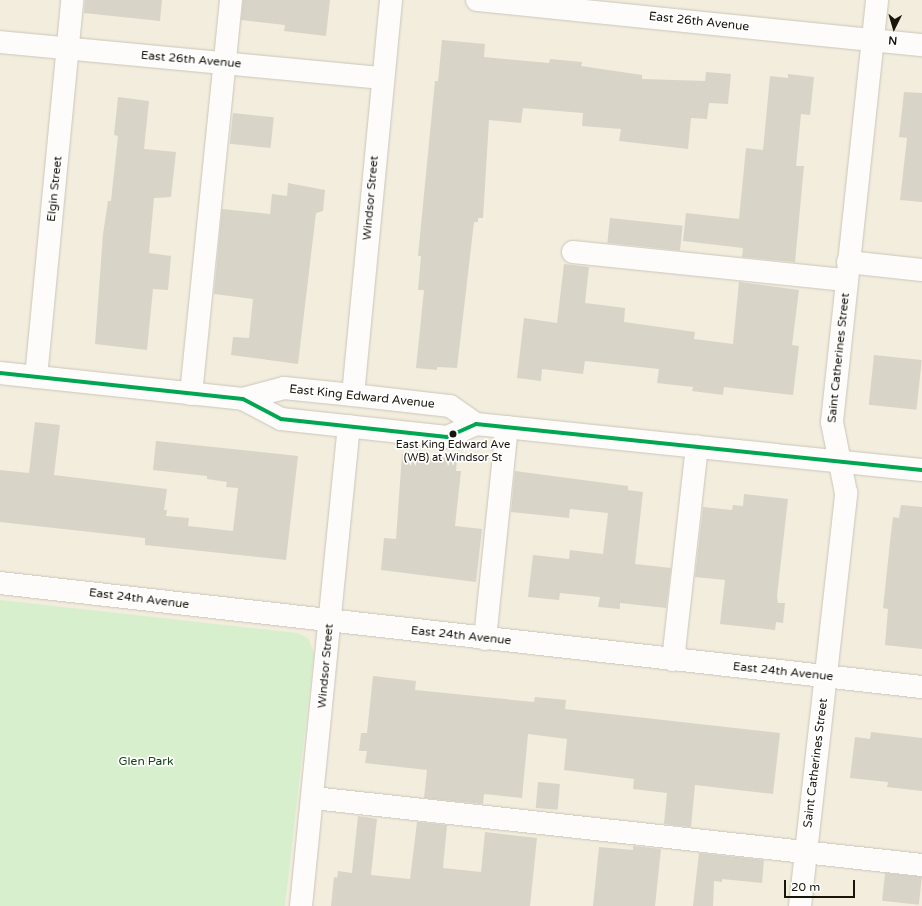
<!DOCTYPE html>
<style>
body{margin:0}
#map{position:relative;width:922px;height:906px;overflow:hidden;background:#f2eddd;font-family:"Varela Round",sans-serif}
div>[style]{position:absolute}
[style*='--x']{left:calc(var(--x)*1px);top:calc(var(--y)*1px);width:calc(var(--w)*1px);rotate:calc(var(--a)*1deg)}
.green>*{inset:0;background:#d8efcd}
.building>*{inset:0;background:#d8d4c8;transform-origin:0 0}
.roads{filter:drop-shadow(0 0 1px #cac6ba) drop-shadow(0 0 1px #cac6ba)}
.minor>*{height:22px;margin:-11px;padding:0 11px;transform-origin:11px;border-radius:11px;background:#fdfcfa}
.major>*{height:22px;margin:-11px;padding:0 11px;transform-origin:11px;border-radius:11px;background:#fdfcfa}
.bus-1>*{height:4px;margin:-2px;padding:0 2px;transform-origin:2px;border-radius:2px;background:#00a651}
.dots>*{width:11px;height:11px;translate:-50% -50%;box-sizing:border-box;border:2px solid #fff;border-radius:50%}
span{translate:-50% -50%;white-space:nowrap;text-align:center;line-height:1.15;-webkit-text-stroke:3.5px #fff;paint-order:stroke}
.bus-label{font-size:11px;color:#18150b}
.street-label{font-size:12px;color:#18150b}
.park-label{font-size:12px;color:#134515}
.north{position:absolute;left:874px;top:8px;width:40px;height:40px;-webkit-text-stroke:3px #fff;paint-order:stroke;rotate:185deg;font-size:11px;font-weight:700;line-height:16px;text-align:center;color:#18150b}
.north::after{content:'';display:block;margin:auto;width:14px;height:18px;background:#18150b;clip-path:polygon(50% 0,100% 100%,50% 72%,0 100%)}
.scale{position:absolute;left:784px;top:880px;width:71px;height:18px;box-sizing:border-box;border:2px solid #18150b;border-top:0;padding-left:5px;font-size:12px;line-height:14px;white-space:nowrap;color:#18150b;-webkit-text-stroke:3px #fff;paint-order:stroke}
</style>
<div id="map">
<div class="green">
<i style="clip-path:polygon(0 600px,297px 633px,308px 638px,314px 653px,285px 906px,0 906px)"></i>
</div>
<div class="building">
<i style="clip-path:polygon(85px 0,162px 0,160px 21px,84px 13px)"></i>
<i style="clip-path:polygon(243px 0,330px 0,326px 36px,284px 31px,285px 25px,241px 20px)"></i>
<i style="clip-path:polygon(442px 40px,485px 44px,484px 57px,549px 63px,550px 59px,582px 62px,581px 66px,642px 75px,642px 79px,705px 81px,706px 72px,731px 74px,728px 104px,709px 103px,707px 119px,691px 118px,688px 149px,619px 141px,621px 129px,582px 126px,583px 113px,523px 108px,521px 123px,489px 120px,483px 218px,478px 218px,478px 222px,474px 222px,457px 368px,437px 367px,437px 370px,416px 368px,424px 290px,418px 290px,421px 256px,418px 256px,435px 81px,438px 81px)"></i>
<i style="clip-path:polygon(788px 74px,814px 77px,810px 115px,801px 114px,796px 166px,804px 166px,795px 262px,742px 257px,743px 248px,683px 241px,686px 213px,739px 219px,746px 148px,763px 150px,770px 76px,788px 78px)"></i>
<i style="clip-path:polygon(904px 92px,922px 93px,922px 202px,900px 200px,907px 138px,899px 137px)"></i>
<i style="clip-path:polygon(118px 97px,149px 101px,144px 149px,176px 152px,171px 197px,154px 198px,149px 253px,171px 256px,168px 290px,153px 289px,147px 350px,95px 344px,103px 234px,108px 201px,111px 201px,118px 136px,114px 135px)"></i>
<i style="left:233px;top:113px;width:41px;height:31px;rotate:6deg"></i>
<i style="clip-path:polygon(288px 183px,325px 190px,323px 211px,316px 213px,298px 364px,231px 355px,233px 337px,249px 338px,253px 299px,214px 294px,222px 209px,270px 214px,272px 194px,287px 196px)"></i>
<i style="left:610px;top:218px;width:73px;height:25px;rotate:6deg"></i>
<i style="clip-path:polygon(564px 264px,589px 267px,585px 303px,625px 308px,624px 322px,695px 332px,694px 339px,733px 344px,739px 282px,799px 290px,792px 345px,799px 346px,793px 395px,724px 387px,723px 395px,692px 391px,693px 387px,657px 383px,659px 369px,585px 361px,583px 374px,542px 369px,541px 381px,517px 378px,524px 318px,557px 323px)"></i>
<i style="left:874px;top:355px;width:48px;height:50px;rotate:6deg"></i>
<i style="clip-path:polygon(35px 422px,60px 425px,54px 475px,167px 489px,164px 510px,167px 510px,166px 516px,189px 518px,188px 526px,233px 531px,238px 488px,226px 487px,227px 482px,207px 479px,207px 476px,153px 470px,156px 441px,298px 456px,286px 560px,145px 545px,145px 538px,0 522px,0 470px,29px 473px)"></i>
<i style="clip-path:polygon(402px 454px,457px 459px,456px 471px,461px 471px,455px 526px,482px 529px,476px 582px,381px 570px,384px 538px,396px 539px)"></i>
<i style="clip-path:polygon(515px 471px,628px 486px,628px 490px,643px 492px,635px 564px,671px 568px,666px 608px,620px 603px,620px 609px,598px 607px,600px 597px,560px 593px,559px 600px,528px 597px,533px 555px,569px 559px,570px 550px,603px 554px,608px 513px,570px 509px,569px 518px,511px 512px)"></i>
<i style="clip-path:polygon(744px 494px,788px 499px,777px 596px,778px 603px,785px 603px,783px 623px,776px 622px,775px 630px,720px 624px,725px 580px,695px 577px,703px 507px,732px 510px,733px 505px,743px 506px)"></i>
<i style="clip-path:polygon(901px 505px,922px 507px,922px 649px,885px 645px,888px 609px,883px 608px,890px 542px,893px 517px,899px 518px)"></i>
<i style="clip-path:polygon(373px 676px,416px 681px,415px 690px,534px 702px,535px 697px,566px 700px,565px 709px,780px 733px,773px 794px,695px 785px,691px 827px,664px 824px,667px 793px,633px 789px,634px 779px,564px 770px,567px 739px,528px 734px,522px 798px,484px 794px,483px 804px,424px 798px,427px 770px,365px 763px,367px 751px,359px 751px,361px 733px,367px 733px)"></i>
<i style="clip-path:polygon(871px 732px,922px 738px,922px 791px,887px 787px,888px 782px,850px 778px,855px 737px,870px 739px)"></i>
<i style="left:538px;top:782px;width:22px;height:26px;rotate:5deg"></i>
<i style="clip-path:polygon(358px 816px,377px 819px,371px 875px,410px 879px,417px 822px,447px 825px,443px 868px,481px 872px,485px 832px,537px 838px,530px 906px,331px 906px,334px 877px,337px 878px,338px 871px,352px 873px)"></i>
<i style="clip-path:polygon(633px 846px,661px 849px,655px 906px,593px 906px,599px 847px,633px 850px)"></i>
<i style="clip-path:polygon(699px 853px,764px 860px,762px 883px,722px 879px,722px 882px,714px 881px,713px 906px,693px 906px)"></i>
<i style="left:885px;top:873px;width:37px;height:28px;rotate:6deg"></i>
</div>
<div class="roads">
<div class="minor">
<i style="--x:477;--y:0;--w:447;--a:5.8"></i>
<i style="--x:0;--y:42;--w:384;--a:5.4"></i>
<i style="--x:573;--y:252;--w:274;--a:5.9"></i>
<i style="--x:848;--y:262;--w:74;--a:6.2"></i>
<i style="--x:36;--y:377;--w:379;--a:-84.5"></i>
<i style="--x:191;--y:394;--w:396;--a:-84.2"></i>
<i style="--x:353;--y:395;--w:397;--a:-84.5"></i>
<i style="--x:0;--y:583;--w:928;--a:6.44"></i>
<i style="--x:485;--y:639;--w:213;--a:-84.1"></i>
<i style="--x:673;--y:660;--w:215;--a:-83.6"></i>
<i style="--x:314;--y:798;--w:612;--a:6.29"></i>
<i style="--x:301;--y:906;--w:482;--a:-84.3"></i>
<i style="--x:800;--y:906;--w:416;--a:-83.6"></i>
<i style="--x:846;--y:493;--w:72;--a:-101.2"></i>
<i style="--x:832;--y:422;--w:424;--a:-83.9"></i>
</div>
<div class="major">
<i style="--x:0;--y:373;--w:244;--a:6.1"></i>
<i style="--x:243;--y:399;--w:42;--a:-15"></i>
<i style="--x:284;--y:388;--w:69;--a:5.8"></i>
<i style="--x:353;--y:395;--w:98;--a:6.5"></i>
<i style="--x:450;--y:406;--w:32;--a:35"></i>
<i style="--x:476;--y:424;--w:448;--a:5.9"></i>
<i style="--x:243;--y:399;--w:43;--a:27.8"></i>
<i style="--x:281;--y:419;--w:167;--a:6.2"></i>
<i style="--x:447;--y:437;--w:32;--a:-24"></i>
</div>
</div>
<div class="bus-1">
<i style="--x:0;--y:373;--w:244;--a:6.1"></i>
<i style="--x:243;--y:399;--w:43;--a:27.8"></i>
<i style="--x:281;--y:419;--w:167;--a:6.2"></i>
<i style="--x:447;--y:437;--w:32;--a:-24"></i>
<i style="--x:476;--y:424;--w:448;--a:5.9"></i>
</div>
<div class="dots">
<i style="left:453px;top:434px;background:#18150b"></i>
</div>
<div class="bus-label">
<span style="left:453px;top:452px">East King Edward Ave<br>(WB) at Windsor St</span>
</div>
<div class="street-label">
<span style="left:699px;top:22px;rotate:6deg">East 26th Avenue</span>
<span style="left:191px;top:60px;rotate:5deg">East 26th Avenue</span>
<span style="left:55px;top:189px;rotate:-84deg">Elgin Street</span>
<span style="left:371px;top:198px;rotate:-85deg">Windsor Street</span>
<span style="left:839px;top:358px;rotate:-84deg">Saint Catherines Street</span>
<span style="left:362px;top:397px;rotate:6deg">East King Edward Avenue</span>
<span style="left:139px;top:599px;rotate:7deg">East 24th Avenue</span>
<span style="left:461px;top:636px;rotate:6deg">East 24th Avenue</span>
<span style="left:326px;top:666px;rotate:-85deg">Windsor Street</span>
<span style="left:783px;top:672px;rotate:6deg">East 24th Avenue</span>
<span style="left:816px;top:763px;rotate:-83deg">Saint Catherines Street</span>
</div>
<div class="park-label">
<span style="left:146px;top:762px">Glen Park</span>
</div>
<div class="north">N</div>
<div class="scale">20 m</div>
</div>
